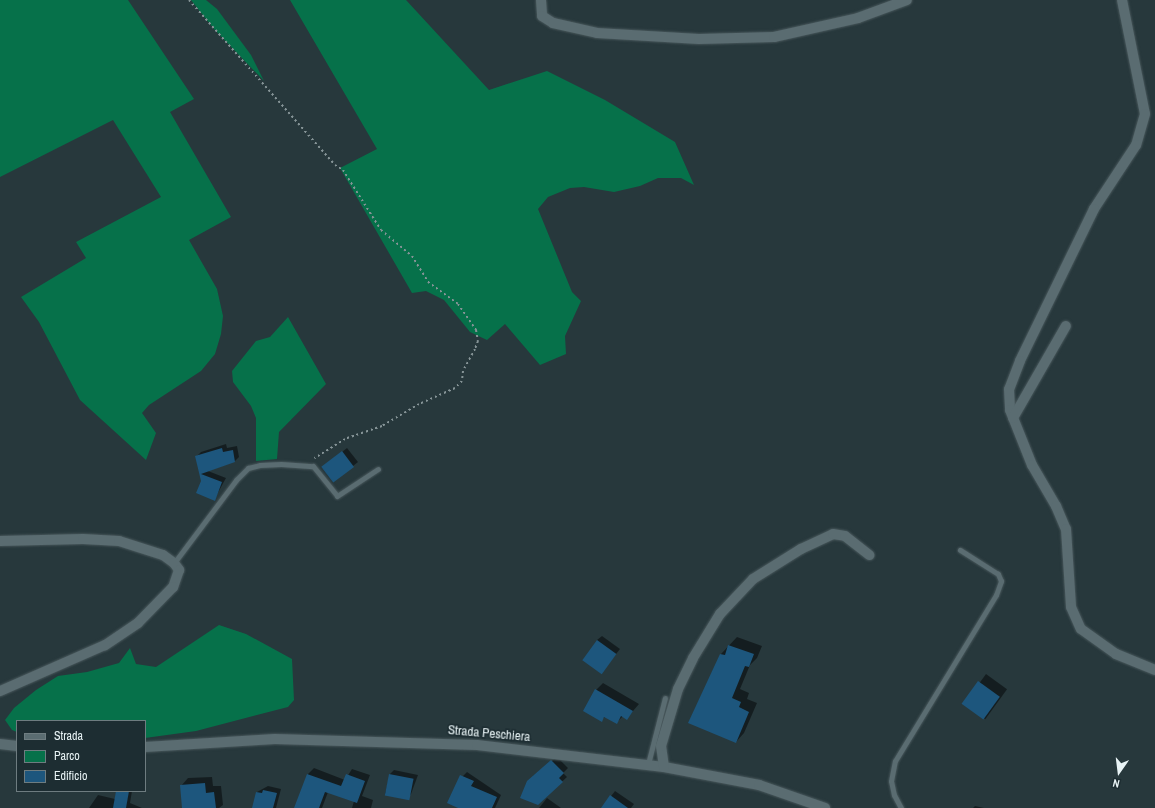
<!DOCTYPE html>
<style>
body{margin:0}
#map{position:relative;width:1155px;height:808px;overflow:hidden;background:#27383c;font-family:"Archivo Narrow",sans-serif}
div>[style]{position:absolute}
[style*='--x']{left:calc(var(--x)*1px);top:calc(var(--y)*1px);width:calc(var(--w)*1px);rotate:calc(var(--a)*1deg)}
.green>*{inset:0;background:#06714a}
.shadow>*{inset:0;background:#0007;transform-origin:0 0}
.building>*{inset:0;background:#1d567d;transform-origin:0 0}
.path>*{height:2px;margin-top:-1px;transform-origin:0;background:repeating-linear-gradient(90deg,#869497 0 2px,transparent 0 5px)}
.roads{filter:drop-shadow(0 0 1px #47565a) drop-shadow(0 0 1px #47565a)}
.lane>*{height:5px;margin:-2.5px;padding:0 2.5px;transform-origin:2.5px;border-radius:2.5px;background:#5a6c71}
.street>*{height:10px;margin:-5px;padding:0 5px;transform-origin:5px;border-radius:5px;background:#5a6c71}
span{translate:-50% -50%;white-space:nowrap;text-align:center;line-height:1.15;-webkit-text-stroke:3.5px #1d2d32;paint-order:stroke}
.street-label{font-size:13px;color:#e8f3f5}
.legend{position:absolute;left:16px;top:720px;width:130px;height:72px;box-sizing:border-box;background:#1d2d32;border:1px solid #6e7c80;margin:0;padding:5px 7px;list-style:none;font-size:12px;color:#e8f3f5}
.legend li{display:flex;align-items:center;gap:8px;height:20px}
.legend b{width:20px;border:1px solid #6e7c80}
.north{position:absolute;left:1099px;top:752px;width:40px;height:40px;-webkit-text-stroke:3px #1d2d32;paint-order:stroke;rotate:194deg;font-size:11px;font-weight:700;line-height:16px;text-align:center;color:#e8f3f5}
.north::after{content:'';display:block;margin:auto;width:14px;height:18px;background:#e8f3f5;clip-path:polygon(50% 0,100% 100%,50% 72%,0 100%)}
</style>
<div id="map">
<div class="green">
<i style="clip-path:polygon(0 0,128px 0,194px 99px,170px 112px,231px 217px,189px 240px,217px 289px,223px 316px,221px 334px,215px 354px,201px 371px,149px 405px,142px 413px,156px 433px,146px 460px,80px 400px,39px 322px,21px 297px,86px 258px,76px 242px,161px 197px,113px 120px,0 177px)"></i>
<i style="clip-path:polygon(191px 0,206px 0,217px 9px,251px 55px,264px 81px,214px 29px)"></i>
<i style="clip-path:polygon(290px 0,406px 0,489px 90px,547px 71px,605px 100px,675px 142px,694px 185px,681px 178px,658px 178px,640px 186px,614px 192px,584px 187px,570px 188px,548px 197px,538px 209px,572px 292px,581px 301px,565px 336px,566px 354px,540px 365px,505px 324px,487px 340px,470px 332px,444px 300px,426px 291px,412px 293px,340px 168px,377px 149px)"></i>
<i style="clip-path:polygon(288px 317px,326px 384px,279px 432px,277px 459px,256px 461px,256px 418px,251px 406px,233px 382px,232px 371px,256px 341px,270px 337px)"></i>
<i style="clip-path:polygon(219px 625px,246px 634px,292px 659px,294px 700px,288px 707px,196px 731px,145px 738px,145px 721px,17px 721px,17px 732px,12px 730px,5px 720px,14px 708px,36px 690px,58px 676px,87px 672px,119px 663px,130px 648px,136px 664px,156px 667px)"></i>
</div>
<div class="shadow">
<i style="clip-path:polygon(226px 444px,227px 448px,237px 446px,239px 457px,235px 461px,208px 471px,226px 478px,214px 500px,202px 481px,196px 457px,201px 452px)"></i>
<i style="clip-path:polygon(347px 448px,358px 462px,353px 466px,323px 467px)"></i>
<i style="clip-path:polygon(602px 636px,620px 649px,601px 673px,597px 640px)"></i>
<i style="clip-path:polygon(737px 637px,762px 646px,757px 658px,750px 665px,740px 689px,749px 693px,747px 699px,757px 703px,744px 733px,736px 742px,689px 722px,721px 654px)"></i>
<i style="left:986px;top:674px;width:26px;height:37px;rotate:36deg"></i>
<i style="clip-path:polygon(603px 683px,639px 704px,627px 718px,623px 716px,617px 722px,606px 716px,601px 720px,596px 690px)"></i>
<i style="clip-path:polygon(557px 757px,568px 768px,563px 773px,567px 777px,538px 804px,533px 776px)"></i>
<i style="clip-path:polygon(314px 768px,345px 780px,352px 769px,370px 775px,362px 796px,373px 800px,371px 808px,352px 808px,354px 801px,328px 792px,322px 808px,295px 808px,308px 774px)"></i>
<i style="clip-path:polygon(394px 770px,418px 775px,411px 794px,406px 799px,385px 794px,390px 774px)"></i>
<i style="clip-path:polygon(467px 772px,501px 795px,495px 808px,460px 808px,460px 779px)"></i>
<i style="clip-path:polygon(212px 777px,213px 786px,221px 786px,223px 805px,219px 808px,183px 808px,181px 786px,188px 778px)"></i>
<i style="clip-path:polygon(268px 786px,281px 789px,276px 808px,253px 808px,257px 792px)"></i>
<i style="clip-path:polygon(117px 791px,132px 791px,130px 803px,142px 808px,89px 808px,98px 795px,115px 799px)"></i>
<i style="clip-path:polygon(615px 791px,634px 804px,631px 808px,602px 808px)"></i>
<i style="clip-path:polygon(547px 798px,561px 808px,539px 808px)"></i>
<i style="clip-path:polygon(975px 806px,984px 808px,973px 808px)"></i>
</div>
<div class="building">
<i style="clip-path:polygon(222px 448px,223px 452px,233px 450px,235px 462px,201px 474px,222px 482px,215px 501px,196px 493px,201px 481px,195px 456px)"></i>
<i style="left:342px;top:451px;width:20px;height:26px;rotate:53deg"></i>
<i style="left:597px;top:640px;width:24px;height:25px;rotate:36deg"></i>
<i style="clip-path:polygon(728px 645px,754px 654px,749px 667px,745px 666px,732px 698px,741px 702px,739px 707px,749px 712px,736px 743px,688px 723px,720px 654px,725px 655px)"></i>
<i style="left:978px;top:681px;width:27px;height:28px;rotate:36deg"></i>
<i style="clip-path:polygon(595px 689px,633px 711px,627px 720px,621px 716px,617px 724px,604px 717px,602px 722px,583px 711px)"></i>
<i style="clip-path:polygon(551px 760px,564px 773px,559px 778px,563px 782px,538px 805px,520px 798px,527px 781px)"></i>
<i style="clip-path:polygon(307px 774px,341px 786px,346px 774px,365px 781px,357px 803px,325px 792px,319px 808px,294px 808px)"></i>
<i style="left:389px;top:774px;width:25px;height:22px;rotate:11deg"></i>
<i style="clip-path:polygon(460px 775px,474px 781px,471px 786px,497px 797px,492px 808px,458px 808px,447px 803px)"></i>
<i style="clip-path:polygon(205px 783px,206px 793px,214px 792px,216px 808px,182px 808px,180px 785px)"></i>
<i style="clip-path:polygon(263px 790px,277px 793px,273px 808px,252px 808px,256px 792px,262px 793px)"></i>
<i style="clip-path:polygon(116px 791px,129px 791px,126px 808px,113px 808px)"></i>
<i style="clip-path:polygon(610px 795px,628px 808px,601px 808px)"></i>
</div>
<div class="path">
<i style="--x:189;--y:0;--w:220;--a:48.5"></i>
<i style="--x:335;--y:165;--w:9;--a:32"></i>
<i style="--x:343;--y:170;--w:71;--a:57.7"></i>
<i style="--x:381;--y:230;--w:40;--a:40"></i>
<i style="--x:412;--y:256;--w:31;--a:58"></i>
<i style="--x:428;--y:282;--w:37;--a:36"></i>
<i style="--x:458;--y:304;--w:32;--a:55"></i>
<i style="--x:476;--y:330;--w:11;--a:80"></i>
<i style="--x:478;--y:341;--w:9;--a:111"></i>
<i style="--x:475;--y:349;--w:25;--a:119"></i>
<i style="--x:463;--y:371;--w:10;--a:96"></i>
<i style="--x:462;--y:381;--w:10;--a:135"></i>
<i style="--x:455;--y:388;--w:39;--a:156"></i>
<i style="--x:419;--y:404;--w:43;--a:149.3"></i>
<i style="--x:382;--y:426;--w:39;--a:161"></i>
<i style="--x:345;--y:439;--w:36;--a:148"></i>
</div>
<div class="roads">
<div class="lane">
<i style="--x:174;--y:563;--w:104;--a:-53.2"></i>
<i style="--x:236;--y:480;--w:17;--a:-45"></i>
<i style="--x:248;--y:468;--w:12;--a:-14"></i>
<i style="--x:260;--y:465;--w:21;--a:-3"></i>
<i style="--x:281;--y:464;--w:32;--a:4"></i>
<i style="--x:313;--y:466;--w:38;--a:51"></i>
<i style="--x:337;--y:496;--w:49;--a:-33.4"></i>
<i style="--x:648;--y:764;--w:68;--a:-75.6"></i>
<i style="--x:901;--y:808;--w:15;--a:-118"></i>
<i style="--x:894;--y:795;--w:14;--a:-102"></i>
<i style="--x:891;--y:781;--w:20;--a:-79"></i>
<i style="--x:895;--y:761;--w:194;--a:-58.7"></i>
<i style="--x:996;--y:595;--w:15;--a:-70"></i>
<i style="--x:1001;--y:581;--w:8;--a:-113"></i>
<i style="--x:998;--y:574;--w:45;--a:-147.7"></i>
</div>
<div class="street">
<i style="--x:541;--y:0;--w:16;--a:86"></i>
<i style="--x:542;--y:16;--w:13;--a:32"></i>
<i style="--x:553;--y:23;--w:45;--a:12.8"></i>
<i style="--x:597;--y:33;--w:102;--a:3.4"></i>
<i style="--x:699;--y:39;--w:75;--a:-1.5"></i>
<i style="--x:774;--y:37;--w:86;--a:-12.7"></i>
<i style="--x:858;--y:18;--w:52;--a:-20.2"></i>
<i style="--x:1122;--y:0;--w:116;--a:78.6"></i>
<i style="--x:1145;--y:114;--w:32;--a:106"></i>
<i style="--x:1136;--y:145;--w:77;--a:123.3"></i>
<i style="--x:1094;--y:209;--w:169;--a:116"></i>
<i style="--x:1020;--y:361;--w:30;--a:111"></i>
<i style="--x:1009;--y:389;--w:21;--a:87"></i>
<i style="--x:1010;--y:410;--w:59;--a:68.2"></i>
<i style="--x:1032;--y:465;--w:48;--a:59.7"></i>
<i style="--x:1056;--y:506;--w:25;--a:67"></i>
<i style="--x:1066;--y:529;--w:78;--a:86.3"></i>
<i style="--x:1071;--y:607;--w:24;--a:66"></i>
<i style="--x:1081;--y:629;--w:43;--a:35.5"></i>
<i style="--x:1116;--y:654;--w:42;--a:22.3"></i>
<i style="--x:1013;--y:418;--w:106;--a:-60.1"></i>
<i style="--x:0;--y:541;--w:83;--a:-1.4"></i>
<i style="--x:83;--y:539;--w:36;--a:3"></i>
<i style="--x:119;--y:541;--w:46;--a:17.7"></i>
<i style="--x:163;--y:555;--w:14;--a:36"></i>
<i style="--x:174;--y:563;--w:9;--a:54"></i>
<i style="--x:179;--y:570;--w:18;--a:109"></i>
<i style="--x:173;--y:587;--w:50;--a:134.2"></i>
<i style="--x:138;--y:623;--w:40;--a:146"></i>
<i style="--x:105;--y:645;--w:115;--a:156.3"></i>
<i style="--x:0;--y:744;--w:17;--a:7"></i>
<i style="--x:145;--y:747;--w:130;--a:-3.5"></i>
<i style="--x:275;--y:739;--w:202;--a:1.7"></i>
<i style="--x:477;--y:745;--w:188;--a:6.7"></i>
<i style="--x:664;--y:767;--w:97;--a:10.7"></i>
<i style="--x:759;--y:785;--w:70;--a:19.2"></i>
<i style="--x:664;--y:767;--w:21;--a:-98"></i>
<i style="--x:661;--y:746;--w:59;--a:-73.4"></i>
<i style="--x:678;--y:689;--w:34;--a:-64"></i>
<i style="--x:693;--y:658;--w:52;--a:-58.5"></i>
<i style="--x:720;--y:614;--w:48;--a:-46.7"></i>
<i style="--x:753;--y:579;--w:57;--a:-32"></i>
<i style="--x:801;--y:549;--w:35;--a:-25"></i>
<i style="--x:833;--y:534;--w:12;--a:9"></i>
<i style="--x:845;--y:536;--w:31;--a:38"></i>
</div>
</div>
<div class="street-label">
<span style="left:489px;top:734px;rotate:5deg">Strada Peschiera</span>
</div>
<ul class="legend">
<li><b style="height:5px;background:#5a6c71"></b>Strada</li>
<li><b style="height:11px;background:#06714a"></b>Parco</li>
<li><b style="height:11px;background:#1d567d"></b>Edificio</li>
</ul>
<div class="north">N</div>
</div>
